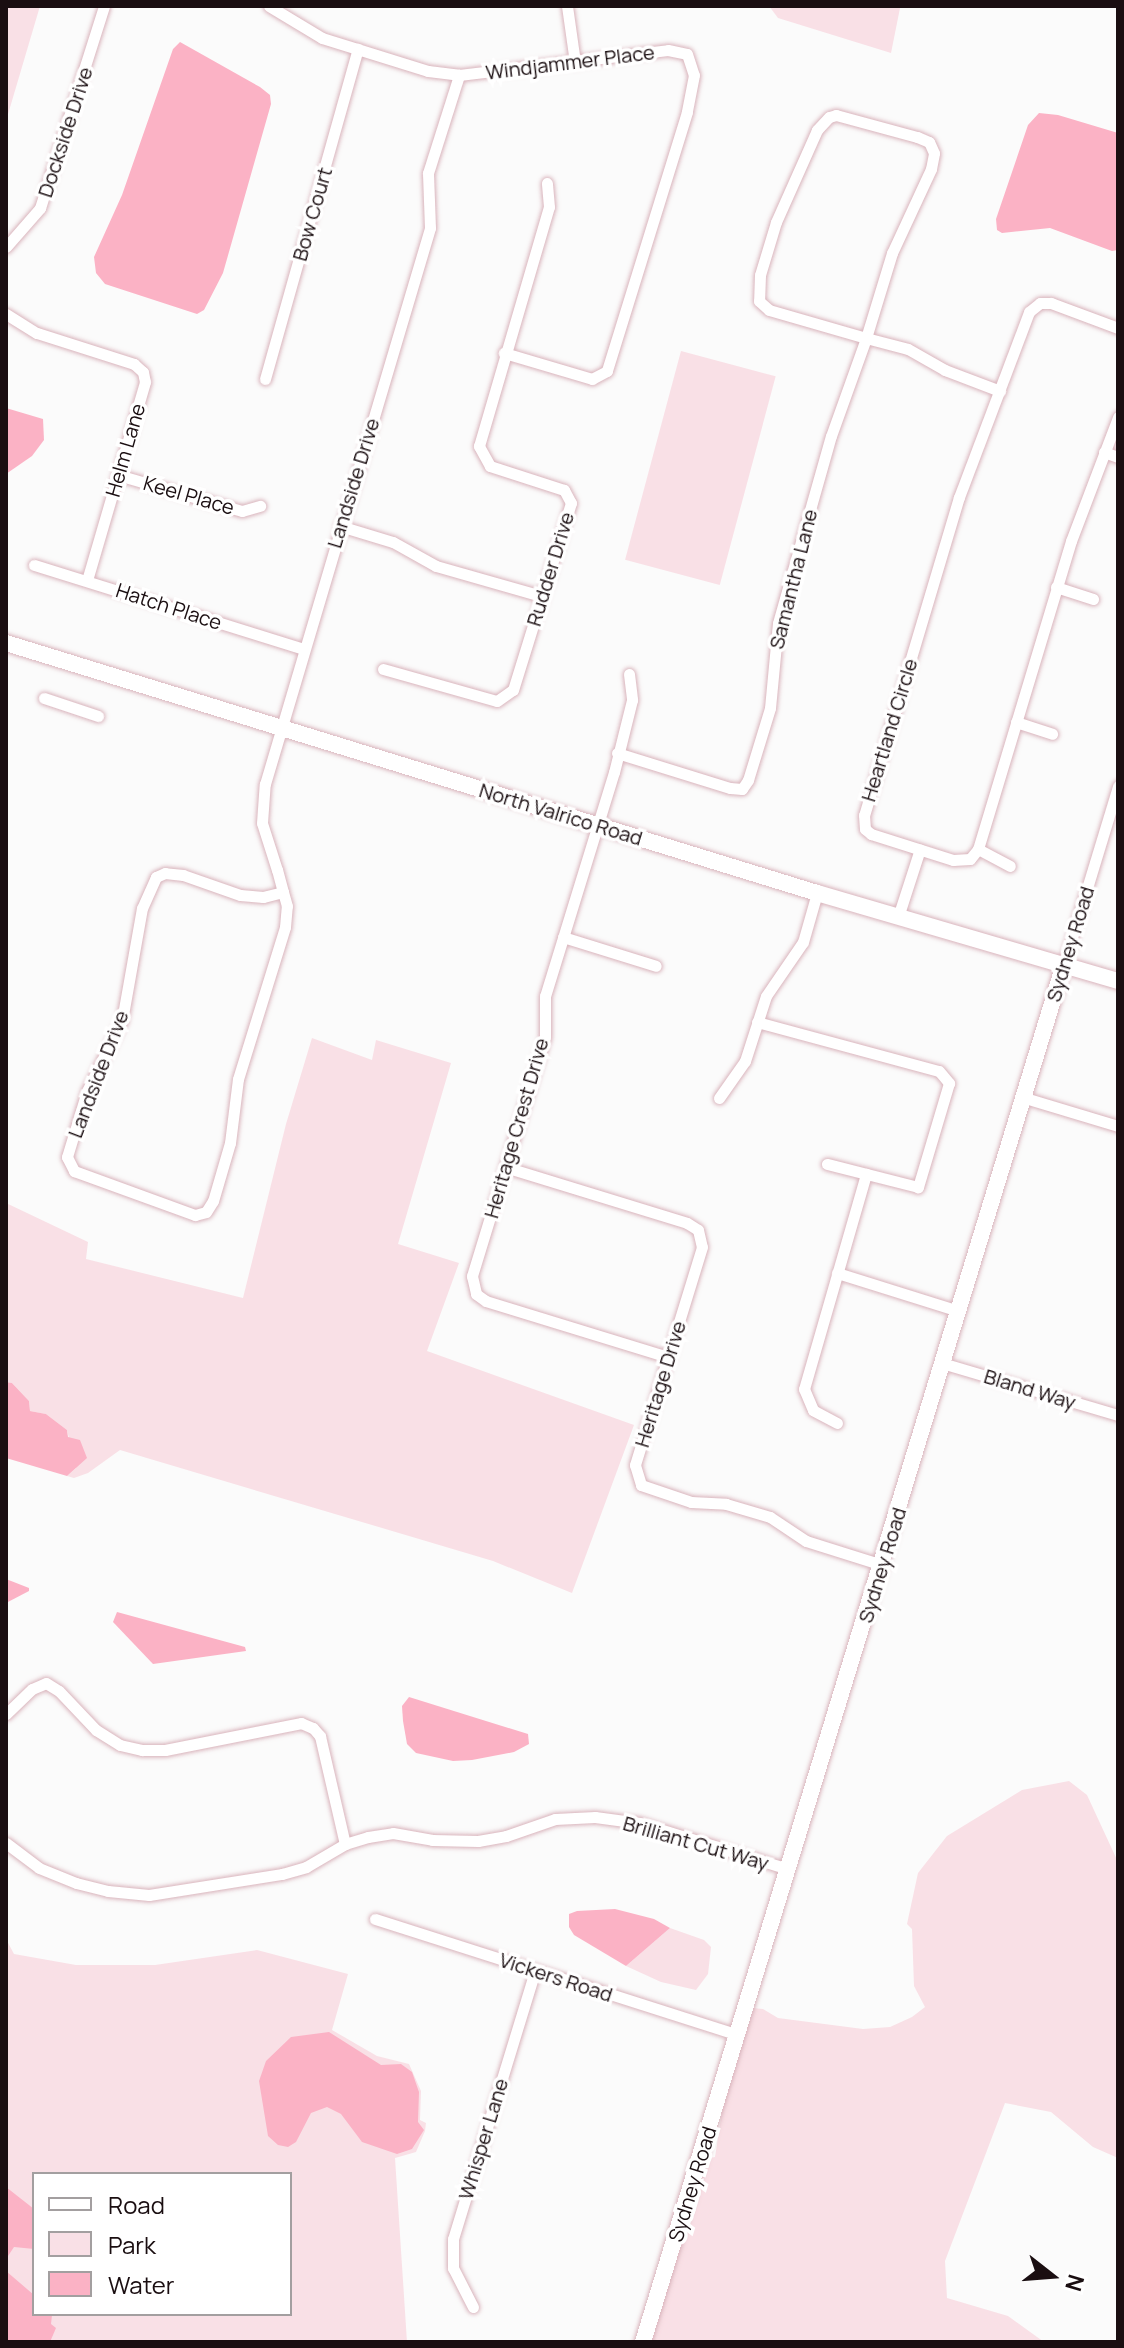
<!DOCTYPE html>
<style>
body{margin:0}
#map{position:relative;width:1124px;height:2348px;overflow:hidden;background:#fbfbfb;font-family:Manrope,sans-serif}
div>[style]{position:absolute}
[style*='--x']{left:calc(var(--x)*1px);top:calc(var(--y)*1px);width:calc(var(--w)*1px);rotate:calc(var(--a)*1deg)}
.green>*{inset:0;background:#f9e0e6;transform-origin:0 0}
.water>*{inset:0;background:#fbb2c5}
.roads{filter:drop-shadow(0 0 2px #d9b4bc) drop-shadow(0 0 2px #d9b4bc)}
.street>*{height:11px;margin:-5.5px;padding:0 5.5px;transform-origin:5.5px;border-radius:5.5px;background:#fff}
.secondary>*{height:16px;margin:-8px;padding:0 8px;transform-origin:8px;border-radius:8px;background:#fff}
span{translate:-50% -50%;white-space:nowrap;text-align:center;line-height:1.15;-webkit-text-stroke:7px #fff;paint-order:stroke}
.street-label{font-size:20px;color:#1a0e11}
.frame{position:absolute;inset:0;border:8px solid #1a0e11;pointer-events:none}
.legend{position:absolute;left:32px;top:2172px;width:260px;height:144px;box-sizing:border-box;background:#fff;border:2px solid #a39fa0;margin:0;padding:10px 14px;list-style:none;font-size:24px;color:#1a0e11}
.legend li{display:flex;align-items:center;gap:16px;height:40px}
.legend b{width:40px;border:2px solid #a39fa0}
.north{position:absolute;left:1012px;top:2236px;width:80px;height:80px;-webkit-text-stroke:6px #fff;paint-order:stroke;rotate:107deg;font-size:22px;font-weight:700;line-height:32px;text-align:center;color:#1a0e11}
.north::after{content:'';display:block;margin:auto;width:28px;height:36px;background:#1a0e11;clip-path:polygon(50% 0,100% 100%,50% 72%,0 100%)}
</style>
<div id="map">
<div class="green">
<i style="clip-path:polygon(6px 6px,40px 6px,6px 121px)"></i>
<i style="clip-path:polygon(769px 6px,897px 6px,900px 8px,891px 53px,778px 18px)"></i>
<i style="left:681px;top:351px;width:98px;height:216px;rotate:15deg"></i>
<i style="clip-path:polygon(312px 1038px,372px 1060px,376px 1040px,451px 1063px,398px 1244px,459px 1263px,427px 1351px,634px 1425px,572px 1593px,493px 1561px,120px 1450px,88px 1473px,74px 1478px,67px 1476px,76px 1468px,67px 1430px,46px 1414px,30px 1411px,29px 1401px,12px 1383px,6px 1382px,6px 1203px,88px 1242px,86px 1259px,243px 1298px,286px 1124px)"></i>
<i style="clip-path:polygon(1069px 1781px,1087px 1795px,1118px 1862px,1118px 2158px,1093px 2147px,1051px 2112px,1005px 2103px,945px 2261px,947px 2298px,1008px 2316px,1044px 2342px,649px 2342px,705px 2159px,715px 2157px,724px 2099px,752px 2008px,763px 2009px,778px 2018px,863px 2029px,890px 2027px,912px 2017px,925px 2007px,914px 1986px,912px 1929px,907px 1924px,918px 1873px,947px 1836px,1022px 1790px)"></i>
<i style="clip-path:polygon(670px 1928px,704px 1940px,711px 1947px,708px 1974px,696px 1990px,661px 1982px,626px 1966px)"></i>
<i style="clip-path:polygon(evenodd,6px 1939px,14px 1954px,76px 1965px,155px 1965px,257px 1950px,348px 1974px,332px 2030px,377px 2056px,409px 2064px,421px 2091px,420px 2120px,426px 2123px,425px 2131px,416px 2152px,395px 2158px,407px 2342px,6px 2342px,6px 1939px,34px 2174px,290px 2174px,290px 2314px,34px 2314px,34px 2174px)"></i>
</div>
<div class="water">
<i style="clip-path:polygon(180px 42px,260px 87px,270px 95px,271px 104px,223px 273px,204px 310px,197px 314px,105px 284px,96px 273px,94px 257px,122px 195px,173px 49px)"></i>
<i style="clip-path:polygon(1039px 113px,1058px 115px,1118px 133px,1118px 250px,1112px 251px,1050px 228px,1002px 233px,997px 230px,996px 219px,1028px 125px)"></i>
<i style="clip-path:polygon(6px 408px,43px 419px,44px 440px,32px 456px,6px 474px)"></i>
<i style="clip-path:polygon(6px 1382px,12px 1383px,29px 1401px,30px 1411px,46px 1414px,67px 1430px,68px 1437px,80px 1440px,87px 1458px,67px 1476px,6px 1458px)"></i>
<i style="clip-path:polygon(6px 1579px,29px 1588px,29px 1591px,6px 1603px)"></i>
<i style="clip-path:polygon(117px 1612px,245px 1647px,246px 1651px,153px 1664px,113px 1622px)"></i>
<i style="clip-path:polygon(409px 1697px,528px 1734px,529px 1744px,514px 1752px,472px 1760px,453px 1761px,416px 1753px,407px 1744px,403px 1721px,402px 1706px)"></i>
<i style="clip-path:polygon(615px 1909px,654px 1919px,670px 1928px,626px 1966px,574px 1935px,569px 1927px,569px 1914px,577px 1911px)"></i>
<i style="clip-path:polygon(329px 2032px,381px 2065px,401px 2064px,412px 2072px,419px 2092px,418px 2122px,424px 2130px,412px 2149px,397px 2154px,362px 2142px,341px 2114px,327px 2107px,311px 2113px,296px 2142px,288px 2147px,278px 2145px,268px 2136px,259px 2081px,266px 2061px,291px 2037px)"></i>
<i style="clip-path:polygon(6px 2187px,34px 2209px,34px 2249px,14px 2247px,6px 2259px)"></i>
<i style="clip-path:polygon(6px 2271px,34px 2295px,34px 2314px,52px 2315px,51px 2324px,56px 2328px,50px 2342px,6px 2342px)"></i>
</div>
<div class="roads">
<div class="street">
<i style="--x:269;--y:6;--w:62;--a:31.1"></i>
<i style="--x:322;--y:38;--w:111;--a:17.3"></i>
<i style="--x:428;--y:71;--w:31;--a:7"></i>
<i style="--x:459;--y:75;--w:210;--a:-6.8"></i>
<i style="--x:668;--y:50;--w:19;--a:12"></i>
<i style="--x:687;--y:54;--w:22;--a:72"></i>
<i style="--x:694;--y:75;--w:38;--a:101"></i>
<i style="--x:687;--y:112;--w:271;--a:107.2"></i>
<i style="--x:607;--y:371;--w:17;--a:152"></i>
<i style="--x:592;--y:379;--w:92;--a:-163.5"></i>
<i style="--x:567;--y:6;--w:57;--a:81.9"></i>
<i style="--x:6;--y:247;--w:52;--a:-48.9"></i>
<i style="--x:40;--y:208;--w:212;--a:-72.4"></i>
<i style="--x:6;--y:314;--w:36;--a:32"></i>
<i style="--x:37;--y:333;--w:102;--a:17.7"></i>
<i style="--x:134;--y:364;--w:12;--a:42"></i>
<i style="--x:143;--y:372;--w:10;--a:79"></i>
<i style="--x:145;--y:382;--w:206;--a:106.3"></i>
<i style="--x:1118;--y:328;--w:72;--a:-159.5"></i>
<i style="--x:1051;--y:303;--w:11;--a:180"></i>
<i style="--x:1040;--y:303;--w:14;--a:141"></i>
<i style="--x:1029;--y:312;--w:198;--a:110.7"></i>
<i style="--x:959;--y:497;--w:332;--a:106.6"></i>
<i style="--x:864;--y:815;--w:14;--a:86"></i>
<i style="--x:865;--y:829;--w:8;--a:40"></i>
<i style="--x:871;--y:834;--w:86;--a:17.6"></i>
<i style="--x:953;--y:860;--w:17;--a:-3"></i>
<i style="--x:970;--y:859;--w:13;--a:-51"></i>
<i style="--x:978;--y:849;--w:322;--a:-73.2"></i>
<i style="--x:1071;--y:541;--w:133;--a:-69.2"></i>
<i style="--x:265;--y:379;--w:343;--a:-74.3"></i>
<i style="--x:1104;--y:452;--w:15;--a:20"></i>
<i style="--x:118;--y:475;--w:129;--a:16.2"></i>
<i style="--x:242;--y:511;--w:19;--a:-16"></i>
<i style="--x:340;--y:526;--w:55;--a:16.8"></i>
<i style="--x:393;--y:542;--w:49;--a:29.2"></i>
<i style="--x:436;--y:566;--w:109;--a:15.9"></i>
<i style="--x:34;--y:565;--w:282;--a:17.3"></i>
<i style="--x:1056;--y:587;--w:39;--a:18"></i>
<i style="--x:383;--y:669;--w:118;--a:15.7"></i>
<i style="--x:497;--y:701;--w:19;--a:-35"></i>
<i style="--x:513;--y:690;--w:196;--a:-72.8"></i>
<i style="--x:571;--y:503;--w:15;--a:-118"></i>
<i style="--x:564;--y:490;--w:78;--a:-162"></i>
<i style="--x:490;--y:466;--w:23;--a:-119"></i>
<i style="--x:479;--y:446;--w:249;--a:-73.7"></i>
<i style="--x:549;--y:207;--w:24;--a:-95"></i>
<i style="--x:629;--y:674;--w:26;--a:83"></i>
<i style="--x:632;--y:700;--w:74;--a:104"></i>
<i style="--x:614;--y:772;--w:234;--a:107.1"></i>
<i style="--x:545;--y:996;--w:41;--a:90"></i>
<i style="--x:545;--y:1037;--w:250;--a:107"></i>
<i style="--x:472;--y:1276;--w:18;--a:77"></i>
<i style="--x:476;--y:1294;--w:12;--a:35"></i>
<i style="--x:486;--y:1301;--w:190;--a:17.1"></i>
<i style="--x:44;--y:698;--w:57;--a:18.4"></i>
<i style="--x:1016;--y:722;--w:38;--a:18"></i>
<i style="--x:617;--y:753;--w:118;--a:17.2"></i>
<i style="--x:730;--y:788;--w:12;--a:5"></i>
<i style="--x:742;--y:789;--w:11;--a:-56"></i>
<i style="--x:748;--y:780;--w:75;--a:-73"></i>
<i style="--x:770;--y:708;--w:85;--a:-84.6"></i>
<i style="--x:778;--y:623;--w:194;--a:-74.2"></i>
<i style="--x:831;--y:436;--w:104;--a:-70.3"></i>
<i style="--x:866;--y:338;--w:89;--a:-73"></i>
<i style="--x:892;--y:253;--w:93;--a:-65.1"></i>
<i style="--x:931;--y:169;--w:16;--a:-79"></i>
<i style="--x:934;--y:153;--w:12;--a:-114"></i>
<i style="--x:929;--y:142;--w:13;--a:-157"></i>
<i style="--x:917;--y:137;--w:84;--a:-164.8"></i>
<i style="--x:836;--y:115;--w:7;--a:164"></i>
<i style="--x:829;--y:117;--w:18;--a:133"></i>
<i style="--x:817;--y:130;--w:101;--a:114"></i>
<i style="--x:776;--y:222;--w:55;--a:106.8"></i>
<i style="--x:760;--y:275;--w:26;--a:92"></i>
<i style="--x:759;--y:301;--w:13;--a:42"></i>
<i style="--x:769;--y:310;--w:101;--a:16.1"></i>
<i style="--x:866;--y:338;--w:43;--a:14.7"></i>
<i style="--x:908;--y:349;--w:43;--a:29.6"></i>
<i style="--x:945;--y:370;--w:59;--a:20.9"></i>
<i style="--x:978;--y:849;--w:36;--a:28"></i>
<i style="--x:283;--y:892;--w:21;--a:166"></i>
<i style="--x:263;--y:897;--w:23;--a:-175"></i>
<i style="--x:240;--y:895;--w:60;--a:-160.7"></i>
<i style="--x:183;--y:875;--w:18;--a:-174"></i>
<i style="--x:165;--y:873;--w:10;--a:156"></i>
<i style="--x:156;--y:877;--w:34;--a:114"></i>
<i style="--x:142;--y:908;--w:114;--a:100.1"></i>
<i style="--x:122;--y:1020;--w:79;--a:116.2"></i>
<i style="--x:87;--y:1091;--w:69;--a:106.9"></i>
<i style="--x:67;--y:1157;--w:16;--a:63"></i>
<i style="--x:74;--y:1171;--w:129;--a:20"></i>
<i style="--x:195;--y:1215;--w:11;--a:-15"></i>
<i style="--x:206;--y:1212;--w:13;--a:-58"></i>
<i style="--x:213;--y:1201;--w:60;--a:-73.7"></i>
<i style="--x:230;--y:1143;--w:64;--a:-82.9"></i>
<i style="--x:238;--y:1079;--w:159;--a:-72.8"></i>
<i style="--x:285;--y:927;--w:21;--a:-85"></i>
<i style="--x:287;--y:906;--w:15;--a:-106"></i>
<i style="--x:283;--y:892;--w:23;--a:-105"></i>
<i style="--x:277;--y:870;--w:49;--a:-107.7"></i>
<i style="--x:262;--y:823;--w:39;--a:-86"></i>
<i style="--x:265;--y:784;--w:580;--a:-73.47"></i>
<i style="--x:430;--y:228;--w:55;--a:-92.1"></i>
<i style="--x:428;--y:173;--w:103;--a:-72.4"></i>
<i style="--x:898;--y:917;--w:71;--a:-72.1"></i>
<i style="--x:563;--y:937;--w:97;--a:17.3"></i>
<i style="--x:1064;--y:964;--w:186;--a:-73.1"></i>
<i style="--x:757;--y:1022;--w:188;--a:15.1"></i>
<i style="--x:939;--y:1071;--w:16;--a:50"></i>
<i style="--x:949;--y:1083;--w:109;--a:106.6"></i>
<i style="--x:918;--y:1187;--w:94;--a:-165.8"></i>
<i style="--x:1022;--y:1097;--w:100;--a:16.8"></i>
<i style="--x:719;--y:1098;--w:45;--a:-54.9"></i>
<i style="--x:745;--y:1061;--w:68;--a:-72.1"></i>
<i style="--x:766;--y:996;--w:65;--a:-55.6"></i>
<i style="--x:803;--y:942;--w:51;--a:-74.1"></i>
<i style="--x:505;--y:1167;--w:190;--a:17.1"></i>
<i style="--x:687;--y:1223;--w:13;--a:32"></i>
<i style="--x:698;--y:1230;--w:17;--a:77"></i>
<i style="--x:702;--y:1247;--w:228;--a:107.1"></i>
<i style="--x:635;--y:1465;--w:21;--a:73"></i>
<i style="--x:641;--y:1485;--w:53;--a:18.8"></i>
<i style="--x:691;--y:1502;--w:35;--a:3"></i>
<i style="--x:726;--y:1504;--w:46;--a:16.5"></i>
<i style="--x:770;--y:1517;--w:43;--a:33.7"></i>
<i style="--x:806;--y:1541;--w:80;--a:17.5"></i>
<i style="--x:837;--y:1273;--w:127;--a:17.4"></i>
<i style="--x:942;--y:1363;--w:184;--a:16.5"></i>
<i style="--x:837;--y:1423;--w:27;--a:-152"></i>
<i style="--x:813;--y:1410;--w:23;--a:-113"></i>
<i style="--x:804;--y:1389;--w:224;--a:-73.9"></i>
<i style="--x:6;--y:1714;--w:36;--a:-44"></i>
<i style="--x:32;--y:1689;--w:15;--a:-23"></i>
<i style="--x:46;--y:1683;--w:15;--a:32"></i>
<i style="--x:59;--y:1691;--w:54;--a:46.5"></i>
<i style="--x:96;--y:1730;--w:28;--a:32"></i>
<i style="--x:120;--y:1745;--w:23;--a:13"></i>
<i style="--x:142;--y:1750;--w:23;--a:0"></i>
<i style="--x:165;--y:1750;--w:139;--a:-11.2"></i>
<i style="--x:301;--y:1723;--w:13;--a:23"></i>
<i style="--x:313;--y:1728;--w:11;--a:49"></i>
<i style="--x:320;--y:1736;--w:111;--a:77"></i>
<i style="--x:6;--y:1843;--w:41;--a:37.1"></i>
<i style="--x:39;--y:1868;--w:40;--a:22"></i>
<i style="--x:76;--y:1883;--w:33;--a:14"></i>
<i style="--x:108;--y:1891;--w:41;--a:5.6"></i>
<i style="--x:149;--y:1895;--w:135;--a:-9"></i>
<i style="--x:282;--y:1874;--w:25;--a:-16"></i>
<i style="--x:306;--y:1867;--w:45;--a:-30.5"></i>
<i style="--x:345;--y:1844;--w:24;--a:-17"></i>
<i style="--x:368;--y:1837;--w:25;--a:-9"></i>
<i style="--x:393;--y:1833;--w:40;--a:10"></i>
<i style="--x:432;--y:1840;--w:46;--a:1.2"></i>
<i style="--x:478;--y:1841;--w:28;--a:-10"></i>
<i style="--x:506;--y:1836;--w:52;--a:-19.1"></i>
<i style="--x:555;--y:1819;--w:40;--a:-2.9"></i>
<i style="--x:595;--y:1817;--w:45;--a:7.6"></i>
<i style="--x:640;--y:1823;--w:156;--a:17.2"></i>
<i style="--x:375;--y:1919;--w:381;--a:17.7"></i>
<i style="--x:473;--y:2307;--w:44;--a:-117.1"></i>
<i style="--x:453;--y:2268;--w:29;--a:-90"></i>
<i style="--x:453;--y:2239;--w:280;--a:-73"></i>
</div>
<div class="secondary">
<i style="--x:6;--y:643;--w:849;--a:17.13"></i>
<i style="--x:817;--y:893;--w:314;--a:16.3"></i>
<i style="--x:643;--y:2342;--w:1441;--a:-73.01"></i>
</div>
</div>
<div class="street-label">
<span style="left:570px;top:62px;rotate:-7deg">Windjammer Place</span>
<span style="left:65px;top:132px;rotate:-72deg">Dockside Drive</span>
<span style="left:312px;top:214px;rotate:-74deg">Bow Court</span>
<span style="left:125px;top:450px;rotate:-74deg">Helm Lane</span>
<span style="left:353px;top:483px;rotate:-73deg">Landside Drive</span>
<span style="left:189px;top:495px;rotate:16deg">Keel Place</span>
<span style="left:550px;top:569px;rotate:-73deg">Rudder Drive</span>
<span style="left:793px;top:579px;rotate:-76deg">Samantha Lane</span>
<span style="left:169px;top:606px;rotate:18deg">Hatch Place</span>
<span style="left:889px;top:730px;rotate:-73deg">Heartland Circle</span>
<span style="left:561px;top:814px;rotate:17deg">North Valrico Road</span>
<span style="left:1070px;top:944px;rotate:-73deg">Sydney Road</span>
<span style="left:98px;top:1074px;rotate:-69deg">Landside Drive</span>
<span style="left:516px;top:1128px;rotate:-74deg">Heritage Crest Drive</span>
<span style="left:660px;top:1384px;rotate:-73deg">Heritage Drive</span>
<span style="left:1030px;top:1389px;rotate:17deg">Bland Way</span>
<span style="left:882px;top:1565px;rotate:-73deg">Sydney Road</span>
<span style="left:696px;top:1843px;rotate:16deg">Brilliant Cut Way</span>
<span style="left:556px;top:1977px;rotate:18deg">Vickers Road</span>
<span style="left:483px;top:2139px;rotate:-73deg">Whisper Lane</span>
<span style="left:692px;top:2184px;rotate:-73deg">Sydney Road</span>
</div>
<div class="frame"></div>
<ul class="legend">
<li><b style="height:10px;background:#fff"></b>Road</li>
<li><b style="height:22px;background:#f9e0e6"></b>Park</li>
<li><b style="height:22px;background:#fbb2c5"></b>Water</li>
</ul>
<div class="north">N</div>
</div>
